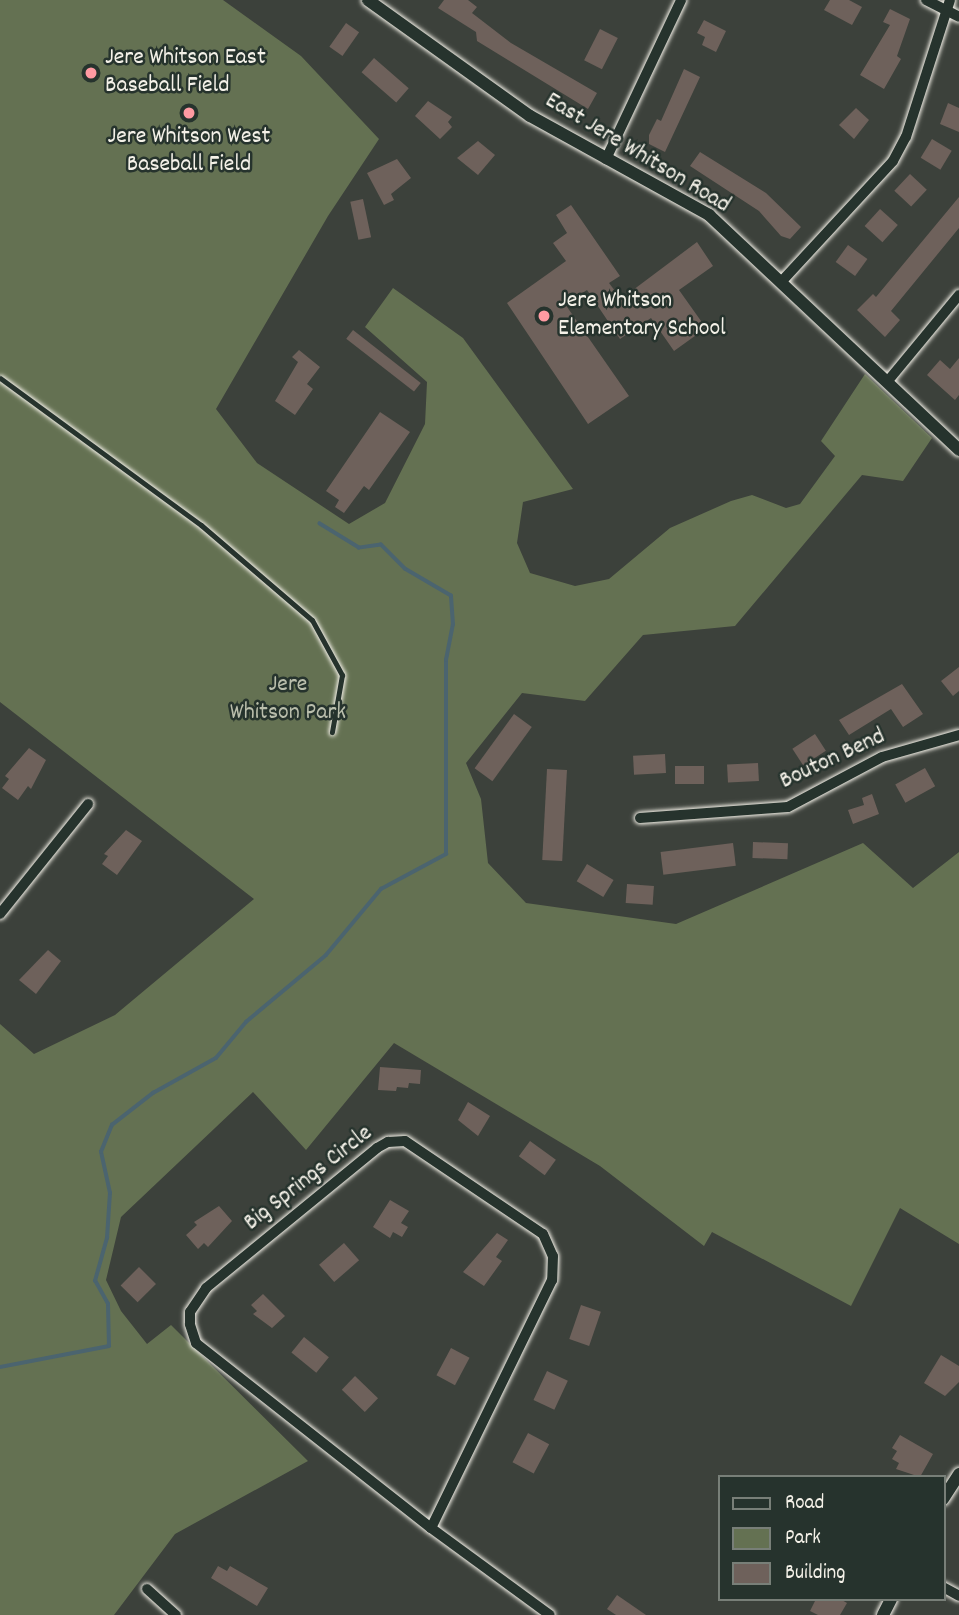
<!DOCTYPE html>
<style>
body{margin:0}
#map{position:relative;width:959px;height:1615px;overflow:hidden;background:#3c413b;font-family:Dekko,sans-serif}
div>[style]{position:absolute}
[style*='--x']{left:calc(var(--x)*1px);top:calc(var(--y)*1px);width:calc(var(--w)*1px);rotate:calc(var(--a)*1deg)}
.green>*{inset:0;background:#647152}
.stream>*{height:3.5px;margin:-1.75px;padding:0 1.75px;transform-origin:1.75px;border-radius:1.75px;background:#4b646f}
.building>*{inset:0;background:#6e615b;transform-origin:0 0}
.roads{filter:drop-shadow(0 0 2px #f4f1e8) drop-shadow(0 0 2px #f4f1e8)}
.service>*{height:5px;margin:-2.5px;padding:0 2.5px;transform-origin:2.5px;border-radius:2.5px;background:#26332d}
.minor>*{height:10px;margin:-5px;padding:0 5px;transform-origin:5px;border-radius:5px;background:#26332d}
.tertiary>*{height:12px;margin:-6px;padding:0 6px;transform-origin:6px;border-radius:6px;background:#26332d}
.dots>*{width:19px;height:19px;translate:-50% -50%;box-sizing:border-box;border:4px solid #26332d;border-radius:50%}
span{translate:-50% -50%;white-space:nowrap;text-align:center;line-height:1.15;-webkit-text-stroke:5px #26332d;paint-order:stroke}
.poi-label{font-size:24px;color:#f4f1e8}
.left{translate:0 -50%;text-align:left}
.street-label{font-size:24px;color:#f4f1e8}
.park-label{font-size:24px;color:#babeac}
.legend{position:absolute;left:718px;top:1475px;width:228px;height:126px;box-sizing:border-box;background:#26332d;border:2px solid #787f78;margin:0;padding:9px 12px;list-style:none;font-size:21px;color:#f4f1e8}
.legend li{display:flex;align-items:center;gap:14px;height:35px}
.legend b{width:35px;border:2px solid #787f78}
</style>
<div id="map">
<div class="green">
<i style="clip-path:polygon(0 0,223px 0,301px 56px,379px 139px,328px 216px,216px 409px,257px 463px,349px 524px,385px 503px,425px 424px,427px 382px,365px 327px,393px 288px,463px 338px,573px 489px,523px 502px,517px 543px,530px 573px,575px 586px,609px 579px,670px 528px,731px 501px,752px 495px,786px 508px,800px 504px,835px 456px,821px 441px,865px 374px,932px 438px,903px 481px,862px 475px,735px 626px,643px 635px,585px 701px,522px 693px,466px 763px,481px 799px,488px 863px,526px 903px,676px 924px,863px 843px,913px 888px,959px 852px,959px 1244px,900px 1208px,851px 1306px,712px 1232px,704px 1246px,600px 1166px,394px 1043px,306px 1150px,253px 1092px,121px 1217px,106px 1280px,121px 1311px,147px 1344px,171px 1325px,308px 1461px,175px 1534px,114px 1615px,0 1615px,0 1024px,34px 1054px,115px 1015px,254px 899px,0 702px)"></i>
</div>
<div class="stream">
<i style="--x:0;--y:1367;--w:111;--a:-10.9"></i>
<i style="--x:109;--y:1346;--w:42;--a:-91.4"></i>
<i style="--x:108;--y:1304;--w:26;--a:-119"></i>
<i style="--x:95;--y:1281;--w:45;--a:-74.4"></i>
<i style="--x:107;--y:1238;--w:45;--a:-86.2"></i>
<i style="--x:110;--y:1193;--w:42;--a:-102.4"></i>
<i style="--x:101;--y:1152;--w:29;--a:-68"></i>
<i style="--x:112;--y:1125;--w:52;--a:-38"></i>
<i style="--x:153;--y:1093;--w:72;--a:-29.1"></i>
<i style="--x:216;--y:1058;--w:47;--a:-50.2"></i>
<i style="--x:246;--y:1022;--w:104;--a:-39.9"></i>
<i style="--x:326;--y:955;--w:86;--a:-50.2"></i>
<i style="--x:381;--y:889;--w:74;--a:-28.3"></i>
<i style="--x:446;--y:854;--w:194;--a:-90"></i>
<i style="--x:446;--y:660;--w:36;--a:-79"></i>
<i style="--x:453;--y:625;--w:29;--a:-94"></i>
<i style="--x:451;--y:596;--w:53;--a:-149.6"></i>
<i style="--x:405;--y:569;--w:34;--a:-135"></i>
<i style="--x:381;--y:545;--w:22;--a:172"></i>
<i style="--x:359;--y:548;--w:46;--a:-148.4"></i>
</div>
<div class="building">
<i style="clip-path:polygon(444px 0,468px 0,477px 7px,472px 13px,511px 43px,597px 93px,588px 109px,477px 41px,476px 32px,438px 8px)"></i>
<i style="clip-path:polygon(830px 0,849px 0,862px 7px,852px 25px,824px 10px)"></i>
<i style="clip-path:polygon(890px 9px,910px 19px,897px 56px,901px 59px,884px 89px,860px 75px,890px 25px,883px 22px)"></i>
<i style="clip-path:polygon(704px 20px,726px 31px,716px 52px,702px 45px,705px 37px,697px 33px)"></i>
<i style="left:346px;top:23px;width:16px;height:29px;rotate:35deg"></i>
<i style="left:600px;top:29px;width:20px;height:35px;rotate:27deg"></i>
<i style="left:374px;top:58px;width:46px;height:19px;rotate:41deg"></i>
<i style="clip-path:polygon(684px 69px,700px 77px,665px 152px,649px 144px,649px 135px,657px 119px,661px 121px)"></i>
<i style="clip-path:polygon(428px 101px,452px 117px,448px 122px,452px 127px,440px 139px,415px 116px)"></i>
<i style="clip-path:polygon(948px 103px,959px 108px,959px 132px,940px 124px)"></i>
<i style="clip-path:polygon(856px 108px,869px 120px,854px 139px,839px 125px)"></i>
<i style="left:932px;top:139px;width:23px;height:22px;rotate:31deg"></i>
<i style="clip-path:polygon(478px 141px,495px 155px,478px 175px,457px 158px)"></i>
<i style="clip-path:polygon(700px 152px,766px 193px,801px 227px,790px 239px,781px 236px,759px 211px,690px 166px)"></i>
<i style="clip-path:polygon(397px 159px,411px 178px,391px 194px,394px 200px,384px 205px,367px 173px)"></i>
<i style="left:910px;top:174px;width:23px;height:23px;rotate:43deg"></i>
<i style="clip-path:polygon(959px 197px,959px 228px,891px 311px,900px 320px,885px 337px,857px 310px,873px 294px,876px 297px)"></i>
<i style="left:363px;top:199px;width:39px;height:13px;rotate:78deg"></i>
<i style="clip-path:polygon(571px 205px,620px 276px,609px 283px,621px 299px,697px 242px,713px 266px,679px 290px,706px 328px,674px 351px,651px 318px,620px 339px,587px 290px,565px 304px,629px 396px,588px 424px,507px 303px,566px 261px,553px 243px,567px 233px,556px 215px)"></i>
<i style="left:880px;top:209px;width:24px;height:23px;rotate:42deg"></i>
<i style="left:848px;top:245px;width:24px;height:21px;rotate:36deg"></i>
<i style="left:353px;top:330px;width:86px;height:11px;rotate:38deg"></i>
<i style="clip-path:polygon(299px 350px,320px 367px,307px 384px,313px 389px,295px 415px,275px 401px,298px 362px,292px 357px)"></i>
<i style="clip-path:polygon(959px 358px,959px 395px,955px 400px,927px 375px,940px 360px,950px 369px)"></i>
<i style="clip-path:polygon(380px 412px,410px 432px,369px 490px,364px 486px,344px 513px,335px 507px,339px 500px,326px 491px)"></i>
<i style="clip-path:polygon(959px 667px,959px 691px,953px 696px,941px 681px)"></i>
<i style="clip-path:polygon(902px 684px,923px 714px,903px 727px,891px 709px,849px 735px,839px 720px)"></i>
<i style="left:514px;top:714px;width:22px;height:67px;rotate:36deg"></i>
<i style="left:815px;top:734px;width:20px;height:27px;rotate:57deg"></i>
<i style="clip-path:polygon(29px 748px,46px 760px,31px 789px,28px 786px,18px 800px,2px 788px,9px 779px,5px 776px)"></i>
<i style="left:665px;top:754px;width:19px;height:32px;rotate:87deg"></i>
<i style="left:758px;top:763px;width:18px;height:31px;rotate:87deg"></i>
<i style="left:675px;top:766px;width:29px;height:18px"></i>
<i style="left:925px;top:768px;width:21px;height:34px;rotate:61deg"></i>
<i style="left:547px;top:769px;width:20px;height:91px;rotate:3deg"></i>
<i style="clip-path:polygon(872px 794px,879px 814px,853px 824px,848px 810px,864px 805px,862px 798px)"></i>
<i style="clip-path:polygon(126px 830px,142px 841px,117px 875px,102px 864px,108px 856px,104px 854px)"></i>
<i style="left:753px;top:842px;width:35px;height:16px;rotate:2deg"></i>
<i style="left:733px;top:843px;width:23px;height:73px;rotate:83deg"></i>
<i style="left:587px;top:864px;width:31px;height:20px;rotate:31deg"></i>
<i style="left:627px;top:884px;width:27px;height:19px;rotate:4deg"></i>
<i style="clip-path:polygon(48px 950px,61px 961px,36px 994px,19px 980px)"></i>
<i style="clip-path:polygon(380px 1067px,421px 1070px,420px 1084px,409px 1083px,408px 1088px,397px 1087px,396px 1091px,378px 1090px)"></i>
<i style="clip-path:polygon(468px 1102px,490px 1116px,478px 1136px,458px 1120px)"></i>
<i style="left:530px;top:1141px;width:32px;height:19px;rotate:36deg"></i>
<i style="clip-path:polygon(390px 1200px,409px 1211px,401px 1223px,408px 1227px,402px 1237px,393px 1232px,390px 1238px,373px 1227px)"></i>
<i style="clip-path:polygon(219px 1206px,232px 1221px,208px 1247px,204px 1243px,198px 1249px,186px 1235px,197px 1225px,194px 1222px)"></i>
<i style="clip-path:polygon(497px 1233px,508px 1240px,496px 1257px,502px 1261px,484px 1286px,463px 1272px)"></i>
<i style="left:344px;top:1243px;width:23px;height:33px;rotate:49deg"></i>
<i style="left:139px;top:1267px;width:24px;height:26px;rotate:45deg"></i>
<i style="clip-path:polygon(263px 1294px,285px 1316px,272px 1328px,253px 1314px,257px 1311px,251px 1305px)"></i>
<i style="left:581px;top:1305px;width:21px;height:36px;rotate:19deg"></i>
<i style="left:304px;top:1337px;width:32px;height:20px;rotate:39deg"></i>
<i style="left:451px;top:1348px;width:21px;height:31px;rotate:28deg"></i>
<i style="clip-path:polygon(941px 1355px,959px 1366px,959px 1382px,945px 1396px,924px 1383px)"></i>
<i style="left:547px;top:1371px;width:23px;height:32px;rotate:25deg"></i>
<i style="left:355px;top:1376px;width:32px;height:19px;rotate:44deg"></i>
<i style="left:528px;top:1433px;width:24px;height:33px;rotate:28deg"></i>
<i style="clip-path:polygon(900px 1435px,933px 1454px,920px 1477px,896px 1469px,899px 1463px,892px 1459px,897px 1451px,892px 1448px)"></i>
<i style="clip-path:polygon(218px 1566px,227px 1571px,230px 1566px,268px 1588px,257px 1606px,211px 1578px)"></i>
<i style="clip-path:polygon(617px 1595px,646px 1615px,616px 1615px,607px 1609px)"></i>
<i style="clip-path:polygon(816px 1599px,840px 1599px,847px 1603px,840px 1615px,818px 1615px,810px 1611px)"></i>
</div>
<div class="roads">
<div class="service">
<i style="--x:0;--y:378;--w:249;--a:36.2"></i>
<i style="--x:201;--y:525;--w:146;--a:40.6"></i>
<i style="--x:312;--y:620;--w:63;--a:61.4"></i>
<i style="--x:342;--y:675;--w:58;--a:100"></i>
</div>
<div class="minor">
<i style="--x:926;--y:0;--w:37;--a:27"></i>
<i style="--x:606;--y:159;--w:176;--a:-64.7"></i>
<i style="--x:782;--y:281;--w:163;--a:-47.2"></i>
<i style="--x:893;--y:161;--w:27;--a:-62"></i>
<i style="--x:906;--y:137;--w:144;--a:-72.2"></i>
<i style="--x:887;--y:382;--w:113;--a:-50.4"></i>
<i style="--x:640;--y:818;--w:148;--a:-4.3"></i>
<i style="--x:788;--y:807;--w:106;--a:-28"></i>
<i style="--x:882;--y:757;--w:80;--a:-15.9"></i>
<i style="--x:0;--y:914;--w:141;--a:-51.3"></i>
<i style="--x:405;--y:1141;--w:166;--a:34"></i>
<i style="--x:543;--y:1234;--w:24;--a:66"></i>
<i style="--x:553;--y:1256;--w:24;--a:92"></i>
<i style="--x:552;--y:1280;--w:276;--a:116"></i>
<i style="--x:431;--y:1528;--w:299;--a:-141.8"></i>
<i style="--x:196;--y:1343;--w:20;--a:-108"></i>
<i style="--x:190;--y:1324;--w:12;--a:-90"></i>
<i style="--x:190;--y:1312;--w:29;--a:-56"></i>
<i style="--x:206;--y:1288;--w:221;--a:-39.3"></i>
<i style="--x:377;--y:1148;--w:13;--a:-29"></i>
<i style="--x:388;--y:1142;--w:17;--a:-3"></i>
<i style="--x:431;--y:1528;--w:147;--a:36.2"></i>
<i style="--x:943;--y:1587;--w:18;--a:29"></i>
<i style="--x:147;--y:1589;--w:39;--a:42"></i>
</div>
<div class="tertiary">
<i style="--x:368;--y:0;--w:199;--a:35.6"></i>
<i style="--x:530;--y:116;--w:205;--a:28.9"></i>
<i style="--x:709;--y:215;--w:343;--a:43.2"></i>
<i style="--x:943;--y:1499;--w:30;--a:-57"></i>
<i style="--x:883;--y:1615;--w:18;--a:-63"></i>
</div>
</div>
<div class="dots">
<i style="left:91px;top:73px;background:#ff9aa2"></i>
<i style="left:189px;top:113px;background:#ff9aa2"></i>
<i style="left:544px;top:316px;background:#ff9aa2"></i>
</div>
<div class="poi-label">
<span class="left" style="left:105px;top:73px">Jere Whitson East<br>Baseball Field</span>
<span style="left:189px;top:152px">Jere Whitson West<br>Baseball Field</span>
<span class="left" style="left:558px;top:316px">Jere Whitson<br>Elementary School</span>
</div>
<div class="street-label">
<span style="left:637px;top:154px;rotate:31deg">East Jere Whitson Road</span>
<span style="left:833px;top:760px;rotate:-25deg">Bouton Bend</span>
<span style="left:309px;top:1179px;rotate:-38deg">Big Springs Circle</span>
</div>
<div class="park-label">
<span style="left:288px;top:700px">Jere<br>Whitson Park</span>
</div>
<ul class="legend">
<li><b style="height:9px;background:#26332d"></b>Road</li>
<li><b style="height:19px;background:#647152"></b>Park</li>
<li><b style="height:19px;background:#6e615b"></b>Building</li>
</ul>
</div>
